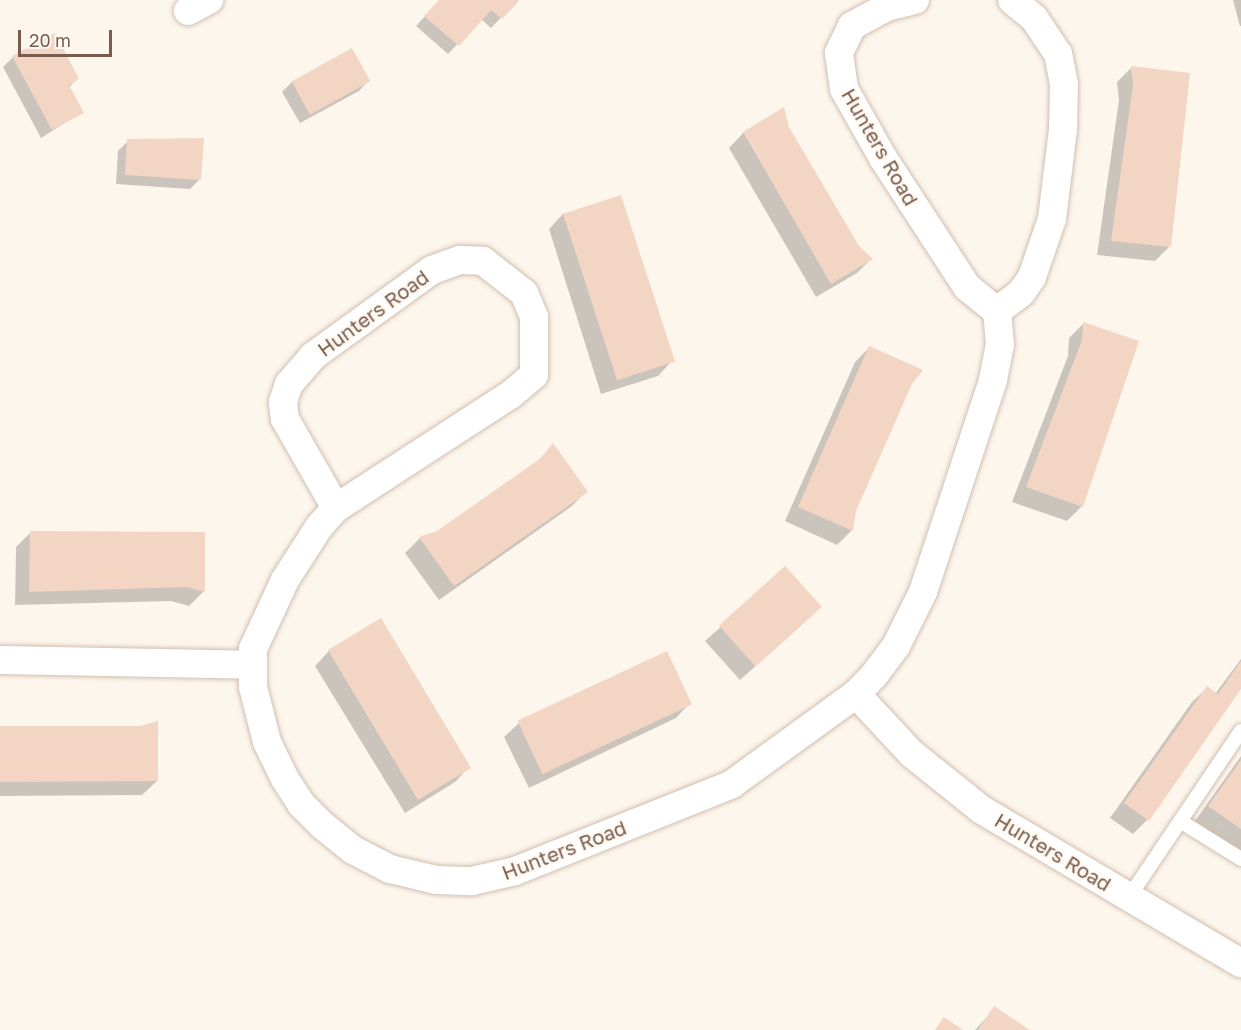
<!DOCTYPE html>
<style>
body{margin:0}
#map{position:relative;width:1241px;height:1030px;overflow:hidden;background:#fdf6ec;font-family:"Golos Text",sans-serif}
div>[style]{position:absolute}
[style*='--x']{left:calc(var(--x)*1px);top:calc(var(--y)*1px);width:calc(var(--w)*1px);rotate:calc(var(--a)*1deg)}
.shadow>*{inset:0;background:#0003}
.building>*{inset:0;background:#f3d5c3;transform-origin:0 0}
.roads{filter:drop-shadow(0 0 2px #d1beb0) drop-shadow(0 0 2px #d1beb0)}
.service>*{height:14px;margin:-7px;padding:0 7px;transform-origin:7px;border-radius:7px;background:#fff}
.minor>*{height:28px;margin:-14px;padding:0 14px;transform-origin:14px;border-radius:14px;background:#fff}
span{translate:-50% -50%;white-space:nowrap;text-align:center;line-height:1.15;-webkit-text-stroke:5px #fffaf3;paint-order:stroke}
.street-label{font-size:20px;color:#7a5c4d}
.scale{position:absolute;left:18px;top:30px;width:94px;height:27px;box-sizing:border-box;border:3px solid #7a5c4d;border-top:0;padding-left:8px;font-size:18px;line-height:21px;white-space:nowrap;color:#7a5c4d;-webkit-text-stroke:4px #fffaf3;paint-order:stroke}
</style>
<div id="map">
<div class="shadow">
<i style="clip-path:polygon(440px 0,515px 0,517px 1px,491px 28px,481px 19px,448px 54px,416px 26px)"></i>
<i style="clip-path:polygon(1233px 0,1241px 0,1241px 26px,1240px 26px)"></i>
<i style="clip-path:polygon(13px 57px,77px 79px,68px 88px,82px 112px,41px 138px,3px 67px)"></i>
<i style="clip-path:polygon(1131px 68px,1169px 247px,1155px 261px,1097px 255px,1119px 100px,1117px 82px)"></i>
<i style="clip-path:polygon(368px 81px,359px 91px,300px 123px,282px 92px,292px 82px)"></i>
<i style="clip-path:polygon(783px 110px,788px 127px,857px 247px,871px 259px,857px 273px,816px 297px,729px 148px,743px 133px)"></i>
<i style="clip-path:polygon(128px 141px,200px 179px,190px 189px,116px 184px,118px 151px)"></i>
<i style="clip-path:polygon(563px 214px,672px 361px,658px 376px,601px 394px,549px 229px)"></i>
<i style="clip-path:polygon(1083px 324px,1082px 506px,1067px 521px,1012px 502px,1068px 356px,1069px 338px)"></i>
<i style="clip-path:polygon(869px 348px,911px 384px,855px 510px,852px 530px,837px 545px,785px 521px,855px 362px)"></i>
<i style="clip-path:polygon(553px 445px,586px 491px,572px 506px,439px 600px,405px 553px,420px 538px,438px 533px,535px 464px)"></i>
<i style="clip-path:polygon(31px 532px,204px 534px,203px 592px,189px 606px,171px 601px,15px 605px,16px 547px)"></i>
<i style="clip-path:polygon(785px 569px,805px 622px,740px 680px,705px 641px)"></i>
<i style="clip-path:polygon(329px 651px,469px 767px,455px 782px,405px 813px,315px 666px)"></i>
<i style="clip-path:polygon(1241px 659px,1241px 686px,1147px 820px,1133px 834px,1110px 818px,1192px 702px,1207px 688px,1215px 694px)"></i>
<i style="clip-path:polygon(690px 703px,676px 718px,529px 788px,504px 737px,519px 723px)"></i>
<i style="clip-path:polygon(0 727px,157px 781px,142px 795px,0 796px)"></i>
<i style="clip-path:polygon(1241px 756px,1241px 854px,1195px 821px)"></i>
<i style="clip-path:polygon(995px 1008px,1027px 1030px,975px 1030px)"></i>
</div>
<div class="building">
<i style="clip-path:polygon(439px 0,518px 0,519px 1px,502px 19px,491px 10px,459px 46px,424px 16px)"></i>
<i style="clip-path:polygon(55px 33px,79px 79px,69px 85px,84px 113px,52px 130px,12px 56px)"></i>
<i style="left:352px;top:48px;width:38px;height:69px;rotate:61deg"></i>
<i style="clip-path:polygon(1131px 66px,1190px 73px,1171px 247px,1111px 241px,1133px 85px)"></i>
<i style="clip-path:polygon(784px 107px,789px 127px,859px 246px,873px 259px,831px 284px,743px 132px)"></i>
<i style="clip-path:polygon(204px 138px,201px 180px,125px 175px,127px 139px)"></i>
<i style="left:621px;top:195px;width:175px;height:61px;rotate:72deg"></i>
<i style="clip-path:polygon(1083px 322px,1139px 341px,1083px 507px,1026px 487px,1082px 340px)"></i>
<i style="clip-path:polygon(869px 346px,923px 370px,912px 384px,856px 511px,853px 531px,798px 507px)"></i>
<i style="clip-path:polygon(553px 443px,588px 492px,454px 586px,419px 537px,437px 531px,541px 458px)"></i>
<i style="clip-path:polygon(30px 531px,205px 532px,205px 592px,186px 587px,29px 592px)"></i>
<i style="left:785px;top:566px;width:55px;height:89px;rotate:48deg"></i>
<i style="left:381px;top:618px;width:175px;height:62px;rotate:59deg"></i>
<i style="left:667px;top:651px;width:59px;height:165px;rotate:65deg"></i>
<i style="clip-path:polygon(1241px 661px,1241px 689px,1149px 821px,1124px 803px,1207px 686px,1218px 694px)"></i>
<i style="clip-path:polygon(158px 721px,158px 781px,0 782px,0 726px,140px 726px)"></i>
<i style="clip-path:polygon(1241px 760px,1241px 829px,1208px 806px)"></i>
<i style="clip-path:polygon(994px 1006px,1030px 1030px,978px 1030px)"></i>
<i style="clip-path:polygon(944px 1017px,963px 1030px,935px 1030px)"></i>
</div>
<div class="roads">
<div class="service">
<i style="--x:1180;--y:821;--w:72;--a:31.9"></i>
<i style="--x:1129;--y:897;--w:200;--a:-56"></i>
</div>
<div class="minor">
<i style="--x:915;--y:0;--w:29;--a:166"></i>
<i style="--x:887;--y:7;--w:40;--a:152"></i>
<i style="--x:852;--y:26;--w:30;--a:116"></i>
<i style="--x:839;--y:53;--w:36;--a:82"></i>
<i style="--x:844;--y:89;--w:79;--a:60.5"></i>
<i style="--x:883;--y:158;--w:154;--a:56.9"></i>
<i style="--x:967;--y:287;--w:38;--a:39"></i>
<i style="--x:997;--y:311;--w:30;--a:-37"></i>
<i style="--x:1021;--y:293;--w:19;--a:-55"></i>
<i style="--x:1032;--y:277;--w:61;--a:-71"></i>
<i style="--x:1052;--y:219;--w:90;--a:-83"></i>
<i style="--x:1063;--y:130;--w:46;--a:-88.8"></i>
<i style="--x:1064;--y:84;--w:31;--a:-101"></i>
<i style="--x:1058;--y:54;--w:43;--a:-123.7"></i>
<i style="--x:1034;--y:18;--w:28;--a:-141"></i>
<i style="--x:188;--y:11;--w:24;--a:-28"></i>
<i style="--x:460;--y:260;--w:23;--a:2"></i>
<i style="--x:483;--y:261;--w:52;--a:38"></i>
<i style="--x:524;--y:293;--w:26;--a:67"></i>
<i style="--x:534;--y:317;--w:58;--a:90"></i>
<i style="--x:534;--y:375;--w:31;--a:140"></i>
<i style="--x:510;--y:395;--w:207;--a:147"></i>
<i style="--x:336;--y:508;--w:103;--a:-119.8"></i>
<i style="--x:285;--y:419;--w:17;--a:-97"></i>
<i style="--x:283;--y:402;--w:19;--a:-72"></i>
<i style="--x:289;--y:384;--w:37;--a:-49"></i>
<i style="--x:313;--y:356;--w:147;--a:-35.9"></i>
<i style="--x:432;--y:270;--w:30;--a:-20"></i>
<i style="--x:336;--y:508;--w:25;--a:132"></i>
<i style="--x:319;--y:527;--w:63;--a:122.7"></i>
<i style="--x:285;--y:580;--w:76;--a:114.9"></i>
<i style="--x:253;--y:649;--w:38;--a:90"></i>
<i style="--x:253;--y:687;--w:57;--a:75.7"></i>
<i style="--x:267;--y:742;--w:41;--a:64.1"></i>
<i style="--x:285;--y:779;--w:30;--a:57"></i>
<i style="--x:301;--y:804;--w:30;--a:45"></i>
<i style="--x:322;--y:825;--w:40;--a:39"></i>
<i style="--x:353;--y:850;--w:42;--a:27.2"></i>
<i style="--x:390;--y:869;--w:47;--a:13.4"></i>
<i style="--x:436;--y:880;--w:36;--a:2"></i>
<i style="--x:472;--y:881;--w:44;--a:-13.1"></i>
<i style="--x:515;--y:871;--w:234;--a:-21.8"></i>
<i style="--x:732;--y:784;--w:153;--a:-36"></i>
<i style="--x:856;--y:694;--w:28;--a:-46"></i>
<i style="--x:875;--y:674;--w:35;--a:-53"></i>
<i style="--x:896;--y:646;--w:60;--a:-63.4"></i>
<i style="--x:923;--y:592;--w:223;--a:-71.7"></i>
<i style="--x:993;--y:380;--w:36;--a:-79"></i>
<i style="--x:1000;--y:345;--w:34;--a:-95"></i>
<i style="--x:0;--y:660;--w:251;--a:1.1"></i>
<i style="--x:856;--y:694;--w:82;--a:47"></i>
<i style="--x:912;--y:754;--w:90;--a:38.7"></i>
<i style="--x:982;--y:810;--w:301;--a:30.6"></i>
</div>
</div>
<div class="street-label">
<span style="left:880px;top:147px;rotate:60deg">Hunters Road</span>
<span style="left:373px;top:313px;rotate:-36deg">Hunters Road</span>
<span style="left:564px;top:850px;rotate:-21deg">Hunters Road</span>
<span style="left:1053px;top:852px;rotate:31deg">Hunters Road</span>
</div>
<div class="scale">20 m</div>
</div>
